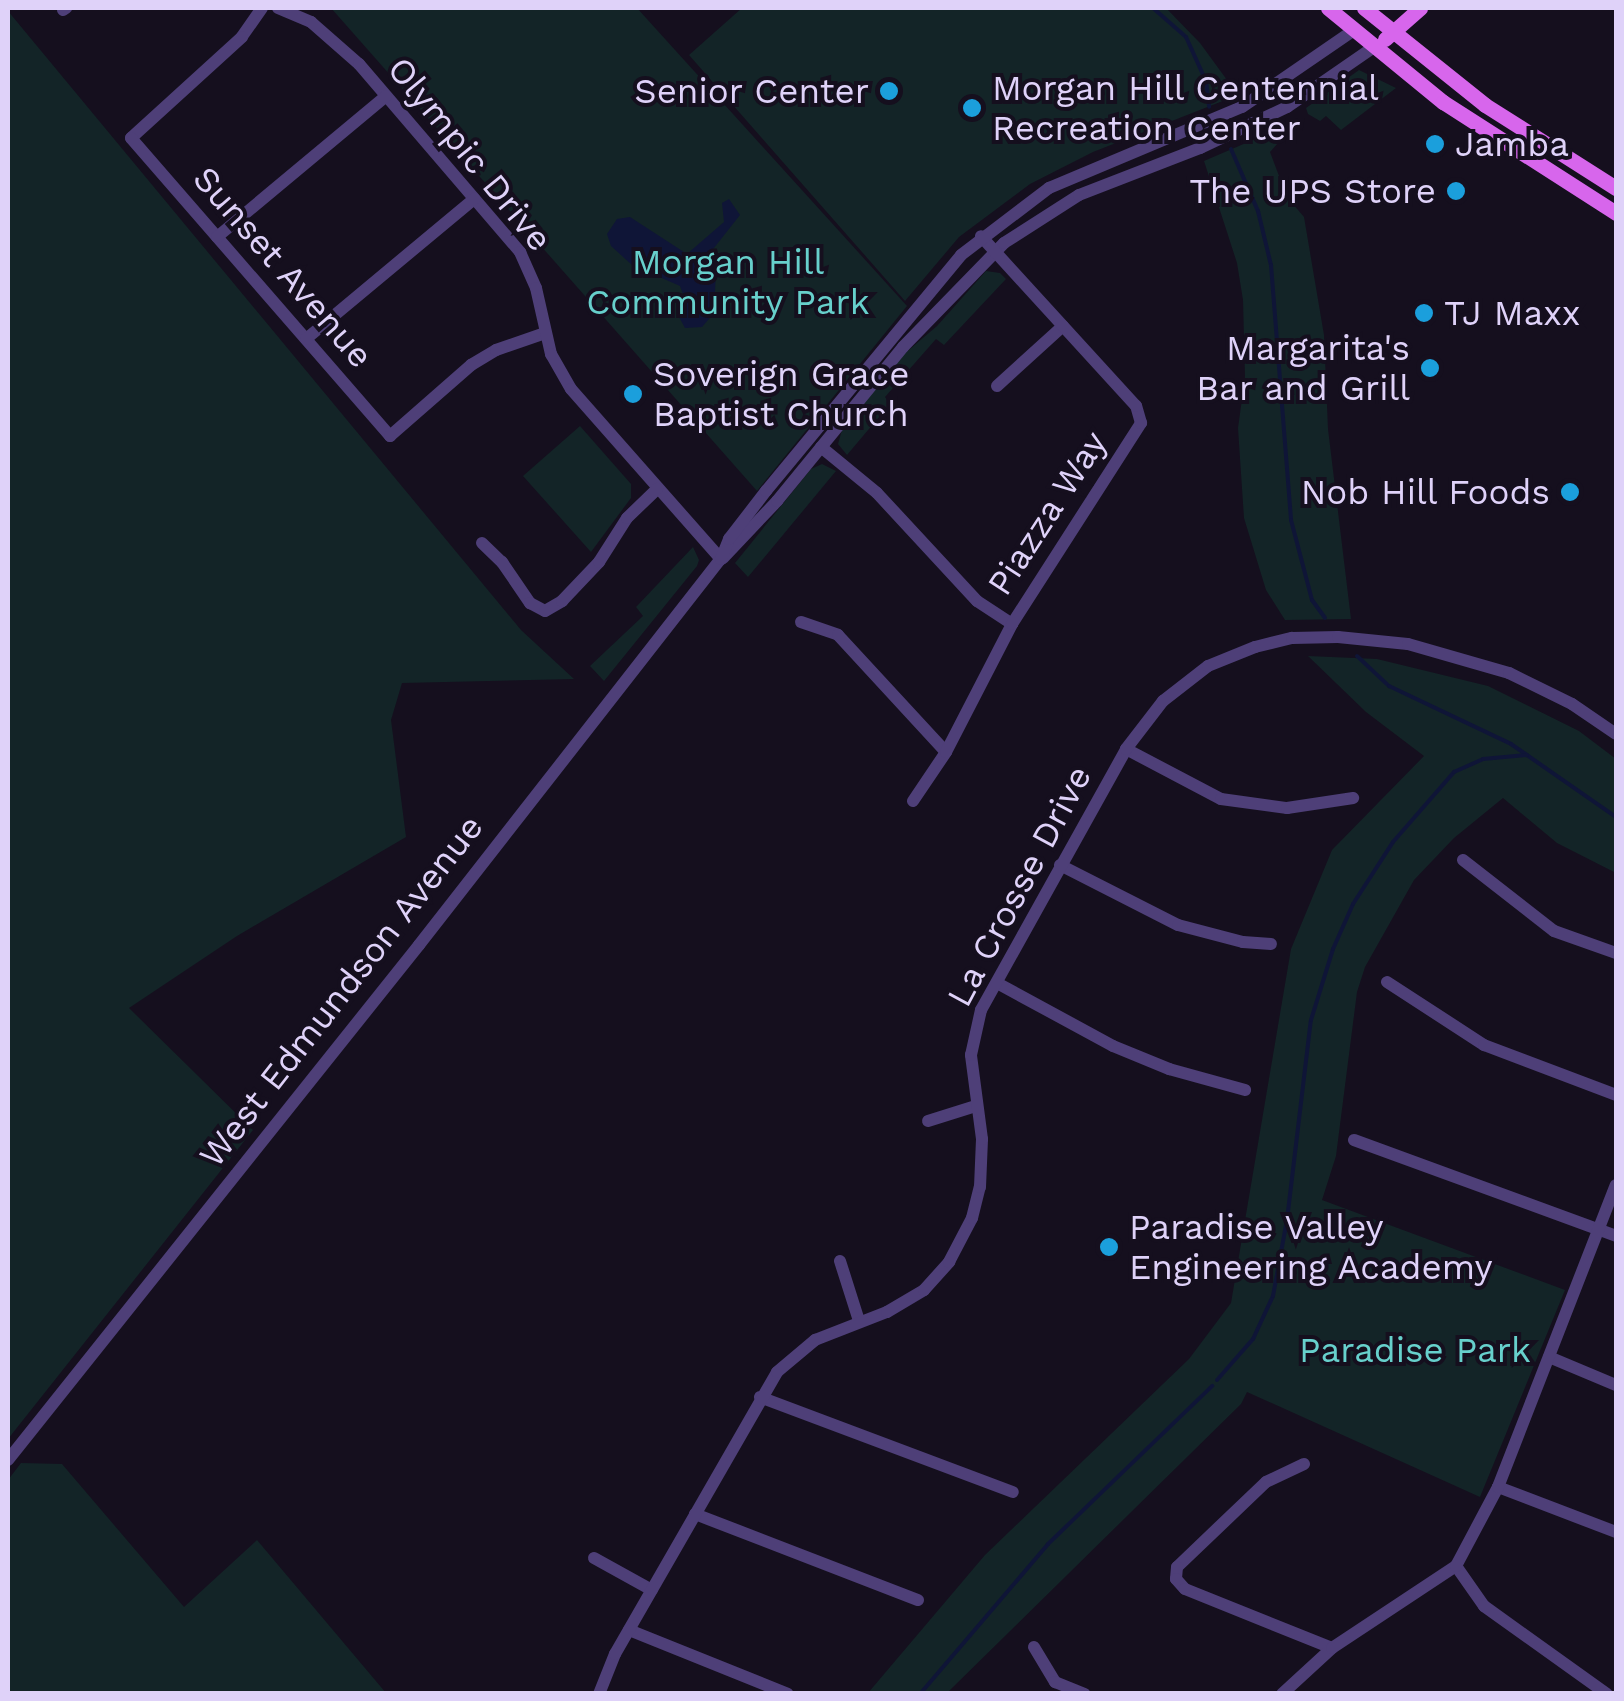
<!DOCTYPE html>
<style>
body{margin:0}
#map{position:relative;width:1624px;height:1701px;overflow:hidden;background:#150f1e;font-family:"Work Sans",sans-serif}
div>[style]{position:absolute}
[style*='--x']{left:calc(var(--x)*1px);top:calc(var(--y)*1px);width:calc(var(--w)*1px);rotate:calc(var(--a)*1deg)}
.green>*{inset:0;background:#132427}
.water>*{inset:0;background:#0f1537}
.stream>*{height:4px;margin:-2px;padding:0 2px;transform-origin:2px;border-radius:2px;background:#0f1537}
.minor>*{height:12px;margin:-6px;padding:0 6px;transform-origin:6px;border-radius:6px;background:#4e3f78}
.major>*{height:15px;margin:-7.5px;padding:0 7.5px;transform-origin:7.5px;border-radius:7.5px;background:#d766ec}
.dots>*{width:28px;height:28px;translate:-50% -50%;box-sizing:border-box;border:5px solid #150f1e;border-radius:50%}
span{translate:-50% -50%;white-space:nowrap;text-align:center;line-height:1.15;-webkit-text-stroke:8px #150f1e;paint-order:stroke}
.poi-label{font-size:35px;color:#dfd2f9}
.left{translate:0 -50%;text-align:left}
.right{translate:-100% -50%;text-align:right}
.street-label{font-size:35px;color:#dfd2f9}
.park-label{font-size:35px;color:#67d0cc}
.frame{position:absolute;inset:0;border:10px solid #dfd2f9;pointer-events:none}
</style>
<div id="map">
<div class="green">
<i style="clip-path:polygon(331px 8px,637px 8px,907px 306px,757px 491px)"></i>
<i style="clip-path:polygon(742px 8px,1166px 8px,1200px 43px,1238px 95px,1093px 152px,1030px 184px,959px 237px,905px 301px,689px 55px)"></i>
<i style="clip-path:polygon(8px 11px,521px 630px,574px 679px,402px 683px,391px 720px,406px 837px,237px 936px,129px 1008px,253px 1130px,8px 1439px)"></i>
<i style="clip-path:polygon(1359px 70px,1396px 88px,1341px 130px,1326px 116px,1320px 121px,1308px 114px,1306px 108px)"></i>
<i style="clip-path:polygon(1274px 131px,1279px 142px,1270px 152px,1287px 197px,1304px 217px,1324px 335px,1328px 429px,1351px 619px,1285px 620px,1266px 590px,1244px 518px,1238px 428px,1245px 377px,1243px 300px,1237px 263px,1204px 161px)"></i>
<i style="clip-path:polygon(986px 271px,1000px 273px,1006px 279px,944px 345px,936px 339px,885px 397px,890px 404px,847px 455px,838px 444px,842px 430px,903px 355px,937px 326px)"></i>
<i style="clip-path:polygon(580px 426px,631px 484px,631px 498px,591px 552px,523px 476px)"></i>
<i style="clip-path:polygon(822px 464px,836px 471px,748px 577px,735px 563px,811px 469px)"></i>
<i style="clip-path:polygon(693px 547px,699px 560px,697px 566px,604px 681px,590px 666px,643px 616px,636px 607px)"></i>
<i style="clip-path:polygon(1308px 656px,1377px 659px,1488px 686px,1579px 731px,1616px 759px,1616px 873px,1557px 843px,1503px 798px,1454px 838px,1414px 880px,1365px 967px,1357px 992px,1336px 1156px,1322px 1200px,1565px 1290px,1480px 1497px,1247px 1392px,1241px 1404px,947px 1693px,868px 1693px,985px 1555px,1189px 1359px,1231px 1303px,1291px 949px,1332px 850px,1424px 756px,1366px 712px)"></i>
<i style="clip-path:polygon(21px 1463px,62px 1464px,184px 1607px,257px 1540px,386px 1693px,8px 1693px,8px 1480px)"></i>
</div>
<div class="water">
<i style="clip-path:polygon(729px 199px,740px 215px,710px 253px,716px 271px,714px 313px,702px 327px,685px 328px,679px 317px,684px 297px,680px 286px,632px 265px,611px 246px,607px 234px,617px 219px,630px 217px,687px 254px,724px 222px,722px 203px)"></i>
</div>
<div class="stream">
<i style="--x:1153;--y:8;--w:44;--a:41.3"></i>
<i style="--x:1186;--y:37;--w:48;--a:65.6"></i>
<i style="--x:1206;--y:81;--w:26;--a:83"></i>
<i style="--x:1231;--y:149;--w:68;--a:66.5"></i>
<i style="--x:1258;--y:211;--w:56;--a:76.5"></i>
<i style="--x:1271;--y:265;--w:256;--a:85.5"></i>
<i style="--x:1291;--y:520;--w:83;--a:75.3"></i>
<i style="--x:1312;--y:600;--w:22;--a:54"></i>
<i style="--x:1357;--y:656;--w:44;--a:43.2"></i>
<i style="--x:1389;--y:686;--w:135;--a:25.4"></i>
<i style="--x:1511;--y:744;--w:128;--a:34.8"></i>
<i style="--x:1217;--y:1380;--w:55;--a:-48.7"></i>
<i style="--x:1253;--y:1339;--w:47;--a:-65.1"></i>
<i style="--x:1273;--y:1296;--w:77;--a:-79.6"></i>
<i style="--x:1287;--y:1220;--w:201;--a:-83.2"></i>
<i style="--x:1311;--y:1020;--w:74;--a:-72.8"></i>
<i style="--x:1333;--y:949;--w:49;--a:-66"></i>
<i style="--x:1353;--y:904;--w:74;--a:-57.2"></i>
<i style="--x:1393;--y:842;--w:93;--a:-48.9"></i>
<i style="--x:1454;--y:772;--w:32;--a:-24"></i>
<i style="--x:1483;--y:759;--w:44;--a:-5.2"></i>
<i style="--x:920;--y:1694;--w:197;--a:-49.5"></i>
<i style="--x:1048;--y:1544;--w:228;--a:-43.9"></i>
</div>
<div class="minor">
<i style="--x:262;--y:8;--w:35;--a:125"></i>
<i style="--x:242;--y:37;--w:150;--a:137.7"></i>
<i style="--x:131;--y:138;--w:395;--a:49"></i>
<i style="--x:390;--y:436;--w:108;--a:-41.2"></i>
<i style="--x:471;--y:365;--w:29;--a:-31"></i>
<i style="--x:496;--y:350;--w:52;--a:-19.1"></i>
<i style="--x:278;--y:8;--w:36;--a:23"></i>
<i style="--x:311;--y:22;--w:64;--a:41.2"></i>
<i style="--x:359;--y:64;--w:248;--a:49.4"></i>
<i style="--x:520;--y:252;--w:39;--a:66"></i>
<i style="--x:536;--y:288;--w:68;--a:77.2"></i>
<i style="--x:551;--y:354;--w:40;--a:60.3"></i>
<i style="--x:571;--y:389;--w:227;--a:48.6"></i>
<i style="--x:63;--y:10;--w:4;--a:-34"></i>
<i style="--x:217;--y:237;--w:220;--a:-39.8"></i>
<i style="--x:306;--y:339;--w:219;--a:-39.8"></i>
<i style="--x:997;--y:386;--w:89;--a:-42.3"></i>
<i style="--x:821;--y:447;--w:72;--a:39.4"></i>
<i style="--x:877;--y:493;--w:147;--a:47.2"></i>
<i style="--x:977;--y:601;--w:42;--a:33.3"></i>
<i style="--x:482;--y:543;--w:28;--a:44"></i>
<i style="--x:502;--y:562;--w:50;--a:55.7"></i>
<i style="--x:530;--y:603;--w:17;--a:28"></i>
<i style="--x:545;--y:611;--w:20;--a:-30"></i>
<i style="--x:562;--y:601;--w:54;--a:-46.5"></i>
<i style="--x:599;--y:562;--w:52;--a:-57.5"></i>
<i style="--x:627;--y:518;--w:42;--a:-44"></i>
<i style="--x:723;--y:558;--w:79;--a:-46.5"></i>
<i style="--x:777;--y:501;--w:199;--a:-50.7"></i>
<i style="--x:903;--y:347;--w:145;--a:-45.8"></i>
<i style="--x:1004;--y:243;--w:89;--a:-32.6"></i>
<i style="--x:1079;--y:195;--w:130;--a:-21.2"></i>
<i style="--x:1200;--y:148;--w:96;--a:-25.2"></i>
<i style="--x:1287;--y:107;--w:106;--a:-34.6"></i>
<i style="--x:801;--y:622;--w:39;--a:19"></i>
<i style="--x:838;--y:635;--w:159;--a:47.3"></i>
<i style="--x:1126;--y:749;--w:107;--a:27.8"></i>
<i style="--x:1221;--y:799;--w:67;--a:7.8"></i>
<i style="--x:1287;--y:808;--w:67;--a:-8.6"></i>
<i style="--x:913;--y:801;--w:59;--a:-56"></i>
<i style="--x:946;--y:752;--w:144;--a:-62.7"></i>
<i style="--x:1012;--y:624;--w:239;--a:-57.3"></i>
<i style="--x:1141;--y:423;--w:18;--a:-106"></i>
<i style="--x:1136;--y:406;--w:230;--a:-132.4"></i>
<i style="--x:1463;--y:860;--w:115;--a:38"></i>
<i style="--x:1554;--y:931;--w:66;--a:19.5"></i>
<i style="--x:1060;--y:865;--w:132;--a:27"></i>
<i style="--x:1178;--y:925;--w:67;--a:14.7"></i>
<i style="--x:1243;--y:942;--w:28;--a:4"></i>
<i style="--x:1387;--y:982;--w:116;--a:33"></i>
<i style="--x:1484;--y:1045;--w:141;--a:20.7"></i>
<i style="--x:997;--y:983;--w:132;--a:28.5"></i>
<i style="--x:1113;--y:1046;--w:61;--a:22.3"></i>
<i style="--x:1169;--y:1069;--w:79;--a:15.4"></i>
<i style="--x:928;--y:1121;--w:50;--a:-17.4"></i>
<i style="--x:1354;--y:1140;--w:279;--a:20.1"></i>
<i style="--x:840;--y:1261;--w:63;--a:72.4"></i>
<i style="--x:1549;--y:1357;--w:73;--a:22.7"></i>
<i style="--x:760;--y:1397;--w:270;--a:20.6"></i>
<i style="--x:8;--y:1460;--w:659;--a:-51.41"></i>
<i style="--x:419;--y:945;--w:490;--a:-52"></i>
<i style="--x:721;--y:559;--w:22;--a:-68"></i>
<i style="--x:729;--y:539;--w:61;--a:-52.4"></i>
<i style="--x:766;--y:491;--w:306;--a:-50.4"></i>
<i style="--x:961;--y:255;--w:111;--a:-37.3"></i>
<i style="--x:1049;--y:188;--w:209;--a:-22.8"></i>
<i style="--x:1242;--y:107;--w:136;--a:-34.5"></i>
<i style="--x:1304;--y:1464;--w:42;--a:154.7"></i>
<i style="--x:1266;--y:1482;--w:123;--a:136.3"></i>
<i style="--x:1177;--y:1567;--w:12;--a:95"></i>
<i style="--x:1176;--y:1579;--w:13;--a:48"></i>
<i style="--x:1185;--y:1589;--w:158;--a:21.9"></i>
<i style="--x:1498;--y:1487;--w:126;--a:20.9"></i>
<i style="--x:695;--y:1514;--w:239;--a:21.1"></i>
<i style="--x:594;--y:1558;--w:66;--a:28.9"></i>
<i style="--x:1456;--y:1566;--w:49;--a:55"></i>
<i style="--x:1484;--y:1606;--w:151;--a:35.6"></i>
<i style="--x:629;--y:1630;--w:171;--a:21.9"></i>
<i style="--x:1034;--y:1647;--w:41;--a:59"></i>
<i style="--x:1055;--y:1682;--w:32;--a:22"></i>
<i style="--x:599;--y:1694;--w:43;--a:-68.2"></i>
<i style="--x:615;--y:1654;--w:325;--a:-60.1"></i>
<i style="--x:777;--y:1372;--w:50;--a:-40.1"></i>
<i style="--x:815;--y:1340;--w:77;--a:-21.3"></i>
<i style="--x:887;--y:1312;--w:43;--a:-30.7"></i>
<i style="--x:924;--y:1290;--w:38;--a:-48"></i>
<i style="--x:949;--y:1262;--w:50;--a:-62.4"></i>
<i style="--x:972;--y:1218;--w:32;--a:-76"></i>
<i style="--x:980;--y:1187;--w:48;--a:-87.6"></i>
<i style="--x:982;--y:1139;--w:85;--a:-97.5"></i>
<i style="--x:971;--y:1055;--w:46;--a:-77.5"></i>
<i style="--x:981;--y:1010;--w:299;--a:-60.9"></i>
<i style="--x:1126;--y:749;--w:61;--a:-52.4"></i>
<i style="--x:1163;--y:701;--w:57;--a:-37.9"></i>
<i style="--x:1208;--y:666;--w:51;--a:-22"></i>
<i style="--x:1255;--y:647;--w:38;--a:-14"></i>
<i style="--x:1292;--y:638;--w:46;--a:-1.2"></i>
<i style="--x:1338;--y:637;--w:70;--a:5.7"></i>
<i style="--x:1408;--y:644;--w:105;--a:16"></i>
<i style="--x:1509;--y:673;--w:70;--a:26.2"></i>
<i style="--x:1572;--y:704;--w:53;--a:34.3"></i>
<i style="--x:1282;--y:1694;--w:68;--a:-42.6"></i>
<i style="--x:1332;--y:1648;--w:149;--a:-33.5"></i>
<i style="--x:1456;--y:1566;--w:89;--a:-62"></i>
<i style="--x:1498;--y:1487;--w:324;--a:-68.7"></i>
</div>
<div class="major">
<i style="--x:1328;--y:8;--w:149;--a:39.3"></i>
<i style="--x:1443;--y:102;--w:206;--a:32.7"></i>
<i style="--x:1364;--y:8;--w:155;--a:38.7"></i>
<i style="--x:1485;--y:105;--w:155;--a:32.4"></i>
<i style="--x:1385;--y:39;--w:47;--a:-41.5"></i>
</div>
<div class="dots">
<i style="left:889px;top:91px;background:#1b9fdc"></i>
<i style="left:972px;top:108px;background:#1b9fdc"></i>
<i style="left:1435px;top:144px;background:#1b9fdc"></i>
<i style="left:1456px;top:191px;background:#1b9fdc"></i>
<i style="left:1424px;top:313px;background:#1b9fdc"></i>
<i style="left:1430px;top:368px;background:#1b9fdc"></i>
<i style="left:633px;top:394px;background:#1b9fdc"></i>
<i style="left:1570px;top:492px;background:#1b9fdc"></i>
<i style="left:1109px;top:1247px;background:#1b9fdc"></i>
</div>
<div class="poi-label">
<span class="left" style="left:992px;top:108px">Morgan Hill Centennial<br>Recreation Center</span>
<span class="right" style="left:869px;top:91px">Senior Center</span>
<span class="left" style="left:1455px;top:144px">Jamba</span>
<span class="right" style="left:1436px;top:191px">The UPS Store</span>
<span class="left" style="left:1444px;top:313px">TJ Maxx</span>
<span class="right" style="left:1410px;top:368px">Margarita's<br>Bar and Grill</span>
<span class="left" style="left:653px;top:394px">Soverign Grace<br>Baptist Church</span>
<span class="right" style="left:1550px;top:492px">Nob Hill Foods</span>
<span class="left" style="left:1129px;top:1247px">Paradise Valley<br>Engineering Academy</span>
</div>
<div class="street-label">
<span style="left:470px;top:154px;rotate:51deg">Olympic Drive</span>
<span style="left:283px;top:267px;rotate:49deg">Sunset Avenue</span>
<span style="left:1047px;top:513px;rotate:-57deg">Piazza Way</span>
<span style="left:1019px;top:886px;rotate:-62deg">La Crosse Drive</span>
<span style="left:341px;top:991px;rotate:-52deg">West Edmundson Avenue</span>
</div>
<div class="park-label">
<span style="left:728px;top:282px">Morgan Hill<br>Community Park</span>
<span style="left:1415px;top:1350px">Paradise Park</span>
</div>
<div class="frame"></div>
</div>
